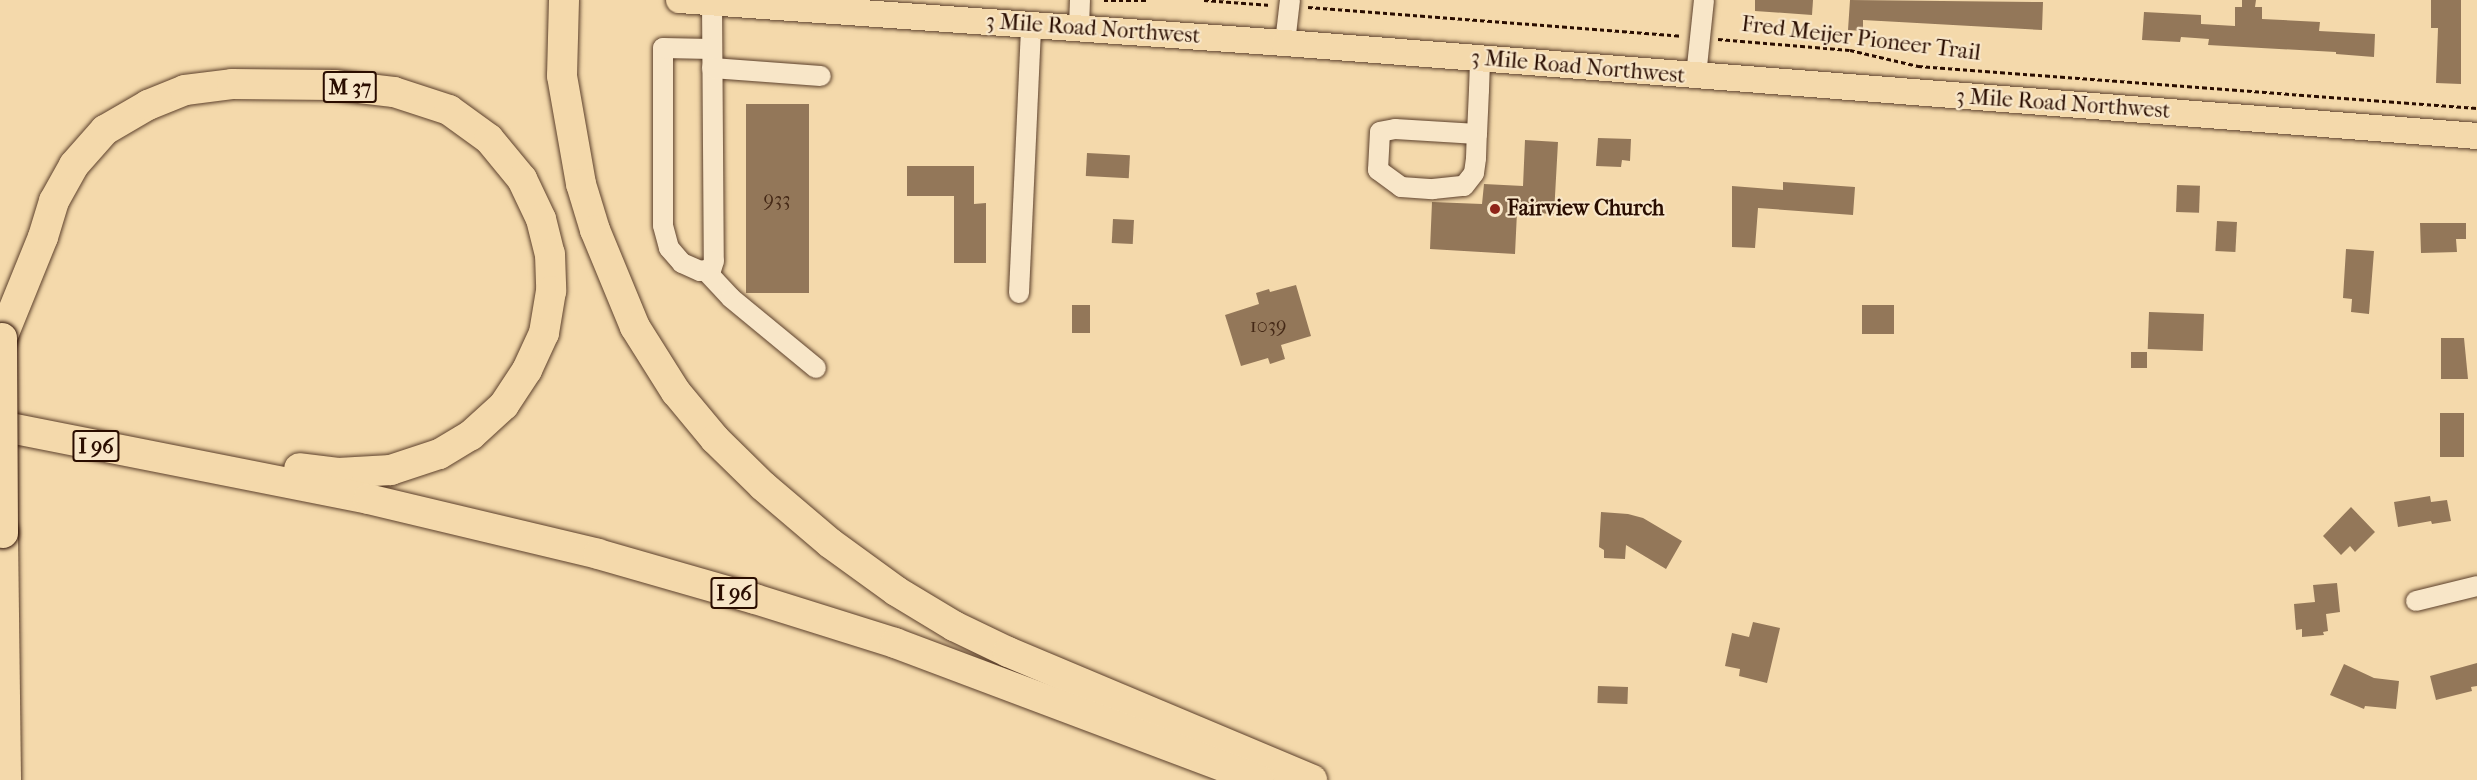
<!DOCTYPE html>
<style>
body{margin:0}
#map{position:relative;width:2477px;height:780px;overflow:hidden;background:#f4d9ab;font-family:"IM FELL French Canon",serif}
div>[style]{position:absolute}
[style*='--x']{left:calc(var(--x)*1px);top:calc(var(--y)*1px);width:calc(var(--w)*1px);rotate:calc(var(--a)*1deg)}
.building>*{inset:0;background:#937759;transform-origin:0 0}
.path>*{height:3px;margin-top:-1.5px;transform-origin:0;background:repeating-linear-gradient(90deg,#2a0d00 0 4.5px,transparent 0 7.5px)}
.roads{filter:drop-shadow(0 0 2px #5c402b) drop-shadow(0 0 2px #5c402b)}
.minor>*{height:20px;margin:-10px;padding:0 10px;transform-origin:10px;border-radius:10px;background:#f8e6c8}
.major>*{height:26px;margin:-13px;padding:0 13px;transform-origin:13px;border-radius:13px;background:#f4d9ab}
.highway>*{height:30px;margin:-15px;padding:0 15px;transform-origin:15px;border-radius:15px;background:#f4d9ab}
.bridges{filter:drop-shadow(0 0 2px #2a0d00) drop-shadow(0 0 2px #2a0d00)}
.highway-bridge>*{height:30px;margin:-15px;padding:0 15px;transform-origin:15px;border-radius:15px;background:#f4d9ab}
.dots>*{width:16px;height:16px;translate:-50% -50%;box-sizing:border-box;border:3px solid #f8e6c8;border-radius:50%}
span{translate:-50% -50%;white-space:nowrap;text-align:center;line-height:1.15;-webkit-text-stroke:4.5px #f8e6c8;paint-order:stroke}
.number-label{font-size:20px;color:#442816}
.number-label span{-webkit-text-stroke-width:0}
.shield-label span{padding:2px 4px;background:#f8e6c8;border:2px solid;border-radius:4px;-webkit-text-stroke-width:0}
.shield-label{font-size:21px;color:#2a0d00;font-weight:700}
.street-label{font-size:22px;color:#2a0d00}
.poi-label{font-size:22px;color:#2a0d00;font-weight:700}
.left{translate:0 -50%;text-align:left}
</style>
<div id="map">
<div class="building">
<i style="clip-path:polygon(1755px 0,1813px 0,1812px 15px,1755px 11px)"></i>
<i style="clip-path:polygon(1850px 0,2043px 2px,2042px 30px,1863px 20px,1863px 31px,1848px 30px)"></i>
<i style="clip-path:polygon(2242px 0,2256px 0,2255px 7px,2262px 7px,2262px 19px,2320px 22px,2319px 31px,2375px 34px,2374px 57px,2336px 54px,2336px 52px,2208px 45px,2209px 39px,2181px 37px,2180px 42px,2142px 40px,2144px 12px,2201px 15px,2201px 24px,2235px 26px,2235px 7px,2242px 7px)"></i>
<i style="clip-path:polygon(2431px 0,2461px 0,2461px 84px,2436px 83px,2438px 28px,2431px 28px)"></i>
<i style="left:746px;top:104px;width:63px;height:189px"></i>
<i style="clip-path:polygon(1598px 138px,1631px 139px,1630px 161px,1622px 160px,1621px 167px,1596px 166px)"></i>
<i style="clip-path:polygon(1525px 140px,1558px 142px,1554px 214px,1517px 212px,1515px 254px,1430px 249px,1432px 202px,1482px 204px,1484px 184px,1523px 186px)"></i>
<i style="left:1087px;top:153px;width:43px;height:23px;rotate:3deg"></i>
<i style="clip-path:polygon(907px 166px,974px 166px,974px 204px,986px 203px,986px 263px,954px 263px,954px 196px,907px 196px)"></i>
<i style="clip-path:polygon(1783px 182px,1855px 187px,1853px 215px,1758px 208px,1755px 248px,1732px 247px,1732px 186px,1783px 190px)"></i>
<i style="left:2177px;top:185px;width:23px;height:27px;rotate:2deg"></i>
<i style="left:1113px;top:219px;width:21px;height:24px;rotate:3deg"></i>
<i style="left:2217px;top:221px;width:20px;height:30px;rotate:3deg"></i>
<i style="clip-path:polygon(2420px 223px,2466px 223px,2466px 239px,2456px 239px,2457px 252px,2421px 253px)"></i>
<i style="clip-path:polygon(2346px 249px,2374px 251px,2369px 314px,2351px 312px,2352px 299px,2343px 298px)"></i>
<i style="clip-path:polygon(1296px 285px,1311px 336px,1281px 345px,1285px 359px,1270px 364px,1268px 358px,1241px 366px,1225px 315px,1259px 304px,1256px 293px,1269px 289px,1270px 292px)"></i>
<i style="left:1072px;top:305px;width:18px;height:28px"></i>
<i style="left:1862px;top:305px;width:32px;height:29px"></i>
<i style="left:2149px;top:312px;width:55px;height:37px;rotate:2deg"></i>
<i style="clip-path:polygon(2441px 338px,2464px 338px,2468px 379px,2441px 379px)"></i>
<i style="left:2131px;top:352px;width:16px;height:16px"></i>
<i style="left:2440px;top:413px;width:24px;height:44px"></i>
<i style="clip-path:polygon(2430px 496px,2431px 502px,2447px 500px,2451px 521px,2432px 524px,2431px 521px,2398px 527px,2394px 502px)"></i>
<i style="clip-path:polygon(2351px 507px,2375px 532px,2355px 552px,2350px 546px,2341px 555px,2323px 536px)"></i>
<i style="clip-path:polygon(1601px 512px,1628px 514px,1643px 518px,1682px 541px,1666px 569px,1626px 545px,1625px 559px,1604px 558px,1604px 550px,1599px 547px)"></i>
<i style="clip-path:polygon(2337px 583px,2340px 612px,2326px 614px,2328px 631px,2323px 632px,2324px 635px,2302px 637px,2302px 629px,2296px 630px,2294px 604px,2315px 602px,2313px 585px)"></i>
<i style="clip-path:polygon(1753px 622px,1780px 628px,1767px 683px,1739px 676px,1740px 669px,1725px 666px,1732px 633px,1749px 637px)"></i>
<i style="clip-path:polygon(2477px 663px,2477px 686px,2471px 687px,2472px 691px,2436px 700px,2430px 676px)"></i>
<i style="clip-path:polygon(2344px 664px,2374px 678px,2399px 681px,2396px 709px,2365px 706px,2364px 709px,2330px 695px)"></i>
<i style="left:1598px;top:686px;width:30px;height:17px;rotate:2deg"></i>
</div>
<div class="path">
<i style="--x:1104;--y:0;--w:42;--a:0"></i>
<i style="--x:1204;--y:0;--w:67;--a:4.3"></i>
<i style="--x:1308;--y:7;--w:374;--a:4.4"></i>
<i style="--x:1718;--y:39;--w:132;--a:4.8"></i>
<i style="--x:1850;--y:50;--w:70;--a:13.2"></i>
<i style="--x:1918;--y:66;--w:561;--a:4.3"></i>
</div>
<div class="roads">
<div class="minor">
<i style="--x:712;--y:2;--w:259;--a:89.6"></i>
<i style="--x:714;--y:261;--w:9;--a:108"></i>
<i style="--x:711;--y:270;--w:11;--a:175"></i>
<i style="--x:700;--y:271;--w:20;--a:-156"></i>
<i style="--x:682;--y:263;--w:20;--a:-131"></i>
<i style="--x:669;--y:248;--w:24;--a:-105"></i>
<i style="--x:663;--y:225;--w:177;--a:-90"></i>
<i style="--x:663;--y:48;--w:49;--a:1.2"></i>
<i style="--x:1079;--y:28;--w:28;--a:-88"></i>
<i style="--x:1285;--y:43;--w:43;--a:-83.4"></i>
<i style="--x:712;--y:68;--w:109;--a:4.2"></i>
<i style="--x:1696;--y:76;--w:76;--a:-84"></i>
<i style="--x:1477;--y:134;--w:82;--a:-176.5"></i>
<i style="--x:1395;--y:129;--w:15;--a:169"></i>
<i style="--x:1380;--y:132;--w:38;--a:93"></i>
<i style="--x:1378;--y:170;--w:29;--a:36"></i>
<i style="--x:1401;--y:187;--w:32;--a:4"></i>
<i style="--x:1433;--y:189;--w:31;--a:-6"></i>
<i style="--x:1464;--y:186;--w:16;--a:-52"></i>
<i style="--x:1474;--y:173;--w:15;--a:-82"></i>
<i style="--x:1476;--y:158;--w:24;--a:-88"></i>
<i style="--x:1477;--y:134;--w:44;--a:-87.4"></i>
<i style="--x:1479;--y:90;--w:31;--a:-88"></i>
<i style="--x:705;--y:270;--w:38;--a:47"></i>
<i style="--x:731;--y:298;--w:110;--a:39.5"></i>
<i style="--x:1019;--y:293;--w:269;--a:-87.4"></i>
<i style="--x:2416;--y:601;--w:63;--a:-13.8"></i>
</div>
<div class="major">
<i style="--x:679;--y:0;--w:608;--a:4.06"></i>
<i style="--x:1285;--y:43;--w:1196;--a:4.46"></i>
</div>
<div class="highway">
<i style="--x:564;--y:0;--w:76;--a:91.5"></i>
<i style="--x:562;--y:76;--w:110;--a:80"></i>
<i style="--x:581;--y:184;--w:48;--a:73.1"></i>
<i style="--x:595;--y:230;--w:105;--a:67.6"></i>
<i style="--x:635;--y:327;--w:77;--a:57.8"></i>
<i style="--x:676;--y:392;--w:61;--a:50.3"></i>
<i style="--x:715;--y:439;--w:67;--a:44.4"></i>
<i style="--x:763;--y:486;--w:88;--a:40.4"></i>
<i style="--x:830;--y:543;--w:82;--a:36"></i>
<i style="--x:896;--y:591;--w:68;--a:31.1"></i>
<i style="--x:954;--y:626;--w:60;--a:25.7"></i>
<i style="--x:1008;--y:652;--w:330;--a:22.8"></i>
<i style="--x:2;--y:338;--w:109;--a:-67.9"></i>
<i style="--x:43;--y:237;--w:38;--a:-73"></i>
<i style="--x:54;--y:201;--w:41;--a:-60.9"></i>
<i style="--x:74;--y:165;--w:47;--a:-48.5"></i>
<i style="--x:105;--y:130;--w:50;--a:-30.2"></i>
<i style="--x:148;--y:105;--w:40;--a:-22"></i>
<i style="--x:185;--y:90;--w:47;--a:-7.3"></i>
<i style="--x:232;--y:84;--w:102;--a:0.6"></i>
<i style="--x:334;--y:85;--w:60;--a:6.7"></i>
<i style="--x:394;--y:92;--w:58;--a:18.1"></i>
<i style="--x:449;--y:110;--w:49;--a:35.9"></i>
<i style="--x:489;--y:139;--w:52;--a:50.5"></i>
<i style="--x:522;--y:179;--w:44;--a:64.6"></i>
<i style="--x:541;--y:219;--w:36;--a:76"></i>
<i style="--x:550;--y:254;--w:37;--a:88"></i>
<i style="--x:551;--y:291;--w:43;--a:99.5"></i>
<i style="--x:544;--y:333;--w:41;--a:114.7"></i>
<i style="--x:527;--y:370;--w:42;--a:123.3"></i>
<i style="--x:504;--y:405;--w:45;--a:137.7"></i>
<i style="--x:471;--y:435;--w:37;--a:149"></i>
<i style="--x:439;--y:454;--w:51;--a:161.6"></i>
<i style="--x:391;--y:470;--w:53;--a:176.8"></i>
<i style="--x:338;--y:473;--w:39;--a:-173"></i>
<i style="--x:0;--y:426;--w:375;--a:11.2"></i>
<i style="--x:368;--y:499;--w:236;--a:13.4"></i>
<i style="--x:598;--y:554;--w:163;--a:16"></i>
<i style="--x:755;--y:599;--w:147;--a:17.4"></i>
<i style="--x:895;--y:643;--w:389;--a:20.6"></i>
<i style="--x:3;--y:533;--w:247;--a:89.3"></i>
</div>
</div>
<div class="bridges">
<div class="highway-bridge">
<i style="--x:2;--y:338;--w:195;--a:89.7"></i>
</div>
</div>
<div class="dots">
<i style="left:1495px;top:209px;background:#8f2418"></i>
</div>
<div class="number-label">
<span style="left:777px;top:199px">933</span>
<span style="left:1268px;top:325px">1039</span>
</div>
<div class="shield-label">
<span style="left:350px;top:87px">M 37</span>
<span style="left:96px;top:446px">I 96</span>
<span style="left:734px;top:593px">I 96</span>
</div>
<div class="street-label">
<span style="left:1093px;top:29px;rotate:4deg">3 Mile Road Northwest</span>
<span style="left:1861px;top:39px;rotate:7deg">Fred Meijer Pioneer Trail</span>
<span style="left:1578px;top:67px;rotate:5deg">3 Mile Road Northwest</span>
<span style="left:2063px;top:104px;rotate:4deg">3 Mile Road Northwest</span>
</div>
<div class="poi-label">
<span class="left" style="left:1507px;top:209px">Fairview Church</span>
</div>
</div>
